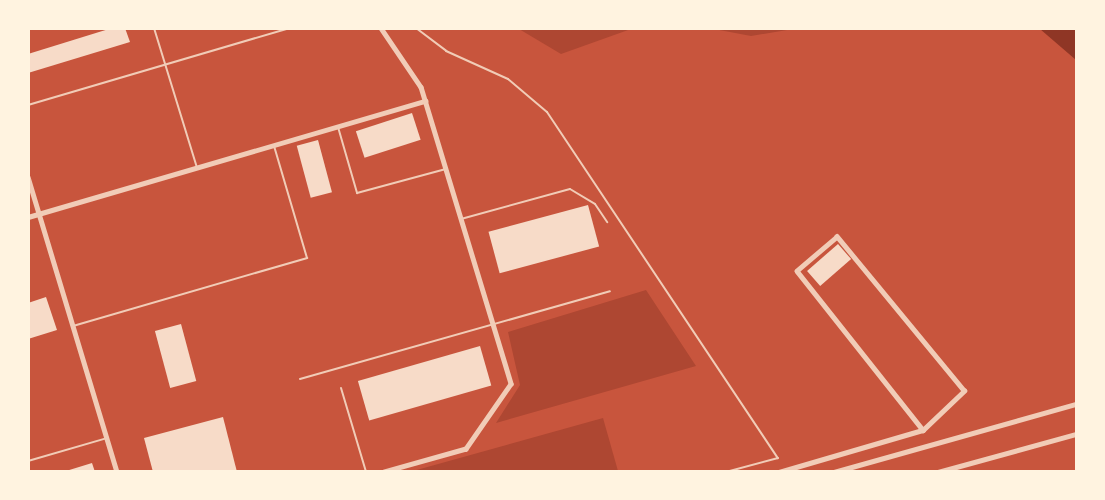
<!DOCTYPE html>
<style>
body{margin:0}
#map{position:relative;width:1105px;height:500px;overflow:hidden;background:#c8553d;font-family:Signika,sans-serif}
div>[style]{position:absolute}
[style*='--x']{left:calc(var(--x)*1px);top:calc(var(--y)*1px);width:calc(var(--w)*1px);rotate:calc(var(--a)*1deg)}
.green>*{inset:0;background:#ae4732}
.water>*{inset:0;background:#8f3625}
.building>*{inset:0;background:#f7dbc8;transform-origin:0 0}
.service>*{height:2px;margin:-1px;padding:0 1px;transform-origin:1px;border-radius:1px;background:#f1ccb7}
.minor>*{height:4.5px;margin:-2.25px;padding:0 2.25px;transform-origin:2.25px;border-radius:2.25px;background:#f1ccb7}
span{translate:-50% -50%;white-space:nowrap;text-align:center;line-height:1.15;-webkit-text-stroke:5px #fff3e0;paint-order:stroke}
.frame{position:absolute;inset:0;border:30px solid #fff3e0;pointer-events:none}
</style>
<div id="map">
<div class="green">
<i style="clip-path:polygon(631px 29px,561px 54px,519px 29px,631px 28px)"></i>
<i style="clip-path:polygon(714px 29px,714px 28px,793px 29px,751px 36px)"></i>
<i style="clip-path:polygon(646px 290px,696px 366px,496px 423px,520px 385px,508px 332px)"></i>
<i style="clip-path:polygon(603px 418px,618px 471px,413px 471px)"></i>
</div>
<div class="water">
<i style="clip-path:polygon(1040px 29px,1076px 29px,1076px 60px)"></i>
</div>
<div class="building">
<i style="clip-path:polygon(112px 28px,125px 28px,130px 42px,28px 73px,28px 54px)"></i>
<i style="left:412px;top:113px;width:28px;height:59px;rotate:72deg"></i>
<i style="left:318px;top:140px;width:54px;height:22px;rotate:75deg"></i>
<i style="left:588px;top:205px;width:43px;height:103px;rotate:75deg"></i>
<i style="left:838px;top:244px;width:20px;height:41px;rotate:49deg"></i>
<i style="clip-path:polygon(46px 297px,57px 330px,28px 339px,28px 303px)"></i>
<i style="left:181px;top:324px;width:59px;height:27px;rotate:75deg"></i>
<i style="left:480px;top:346px;width:41px;height:127px;rotate:74deg"></i>
<i style="clip-path:polygon(223px 417px,237px 472px,153px 472px,144px 438px)"></i>
<i style="clip-path:polygon(92px 463px,95px 472px,66px 472px,66px 471px)"></i>
</div>
<div class="service">
<i style="--x:154;--y:28;--w:146;--a:72.9"></i>
<i style="--x:416;--y:28;--w:38;--a:37"></i>
<i style="--x:446;--y:51;--w:68;--a:24.3"></i>
<i style="--x:508;--y:79;--w:51;--a:40.2"></i>
<i style="--x:547;--y:112;--w:416;--a:56.3"></i>
<i style="--x:778;--y:458;--w:54;--a:164.9"></i>
<i style="--x:28;--y:105;--w:273;--a:-16.4"></i>
<i style="--x:338;--y:127;--w:69;--a:73.9"></i>
<i style="--x:357;--y:193;--w:92;--a:-15.1"></i>
<i style="--x:461;--y:219;--w:113;--a:-15.4"></i>
<i style="--x:570;--y:189;--w:29;--a:31"></i>
<i style="--x:595;--y:204;--w:22;--a:56"></i>
<i style="--x:73;--y:326;--w:244;--a:-16.2"></i>
<i style="--x:307;--y:258;--w:117;--a:-106.4"></i>
<i style="--x:300;--y:379;--w:322;--a:-15.8"></i>
<i style="--x:341;--y:388;--w:88;--a:73.4"></i>
<i style="--x:28;--y:461;--w:82;--a:-16.2"></i>
</div>
<div class="minor">
<i style="--x:381;--y:28;--w:71;--a:55.9"></i>
<i style="--x:421;--y:87;--w:310;--a:73.1"></i>
<i style="--x:511;--y:384;--w:79;--a:124.7"></i>
<i style="--x:466;--y:449;--w:85;--a:164.3"></i>
<i style="--x:28;--y:177;--w:308;--a:73.2"></i>
<i style="--x:28;--y:217;--w:414;--a:-16.3"></i>
<i style="--x:779;--y:472;--w:150;--a:-16.3"></i>
<i style="--x:923;--y:430;--w:57;--a:-43.6"></i>
<i style="--x:964;--y:391;--w:200;--a:-129.5"></i>
<i style="--x:837;--y:237;--w:52;--a:139.6"></i>
<i style="--x:797;--y:271;--w:203;--a:51.6"></i>
<i style="--x:834;--y:472;--w:251;--a:-15.7"></i>
<i style="--x:938;--y:472;--w:143;--a:-15.4"></i>
</div>
<div class="frame"></div>
</div>
